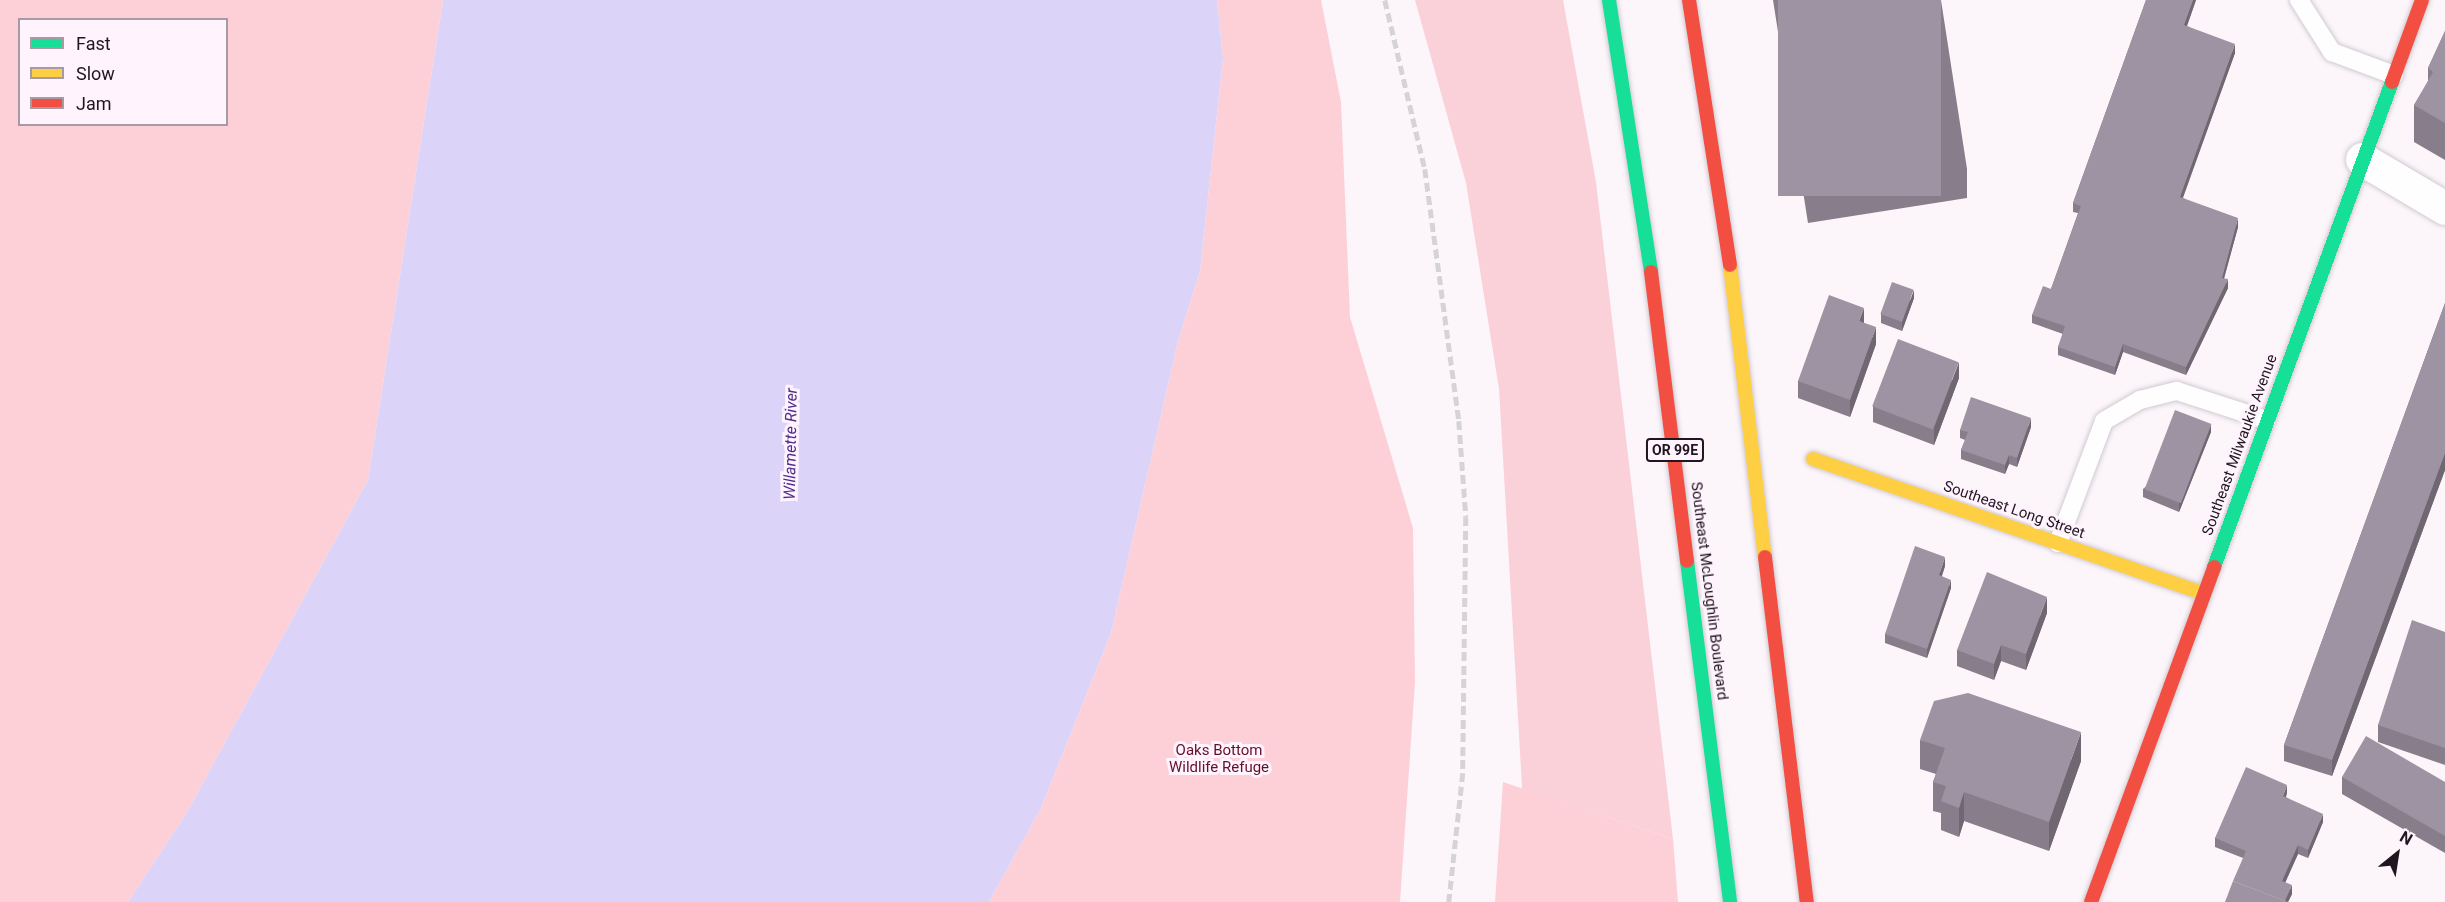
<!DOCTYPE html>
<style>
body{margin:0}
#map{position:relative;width:2445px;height:902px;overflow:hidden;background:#fcf6fb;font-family:Roboto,sans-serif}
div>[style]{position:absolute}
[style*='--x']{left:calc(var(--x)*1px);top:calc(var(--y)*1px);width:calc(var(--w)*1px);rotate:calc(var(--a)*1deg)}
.green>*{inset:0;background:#fbd1d9}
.forest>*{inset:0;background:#fdd0d8}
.water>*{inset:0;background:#dcd4f8}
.roads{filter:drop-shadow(0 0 2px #d2cad1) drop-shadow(0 0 2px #d2cad1)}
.lane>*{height:18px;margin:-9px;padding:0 9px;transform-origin:9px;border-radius:9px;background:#fffefe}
.street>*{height:33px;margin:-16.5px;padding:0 16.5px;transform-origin:16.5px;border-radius:16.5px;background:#fffefe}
.fast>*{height:14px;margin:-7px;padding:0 7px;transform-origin:7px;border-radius:7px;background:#16e098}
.slow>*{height:14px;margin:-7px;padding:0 7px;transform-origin:7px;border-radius:7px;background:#ffcf43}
.jam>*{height:14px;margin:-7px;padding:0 7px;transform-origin:7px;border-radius:7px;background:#f24e42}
.rail>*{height:4.5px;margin-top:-2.25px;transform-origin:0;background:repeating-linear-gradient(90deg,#d6d3d6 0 9px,transparent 0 13.5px)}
.wall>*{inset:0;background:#887e8b}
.shaded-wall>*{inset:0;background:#6f6771}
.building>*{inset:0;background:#9e93a2;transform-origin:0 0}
span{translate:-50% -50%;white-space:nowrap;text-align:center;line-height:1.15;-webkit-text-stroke:6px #fff3fd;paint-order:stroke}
.shield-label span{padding:2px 4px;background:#fff3fd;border:2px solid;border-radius:4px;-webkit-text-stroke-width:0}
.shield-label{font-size:14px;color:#20161f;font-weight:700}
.street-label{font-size:15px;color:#20161f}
.park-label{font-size:15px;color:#631029}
.water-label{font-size:16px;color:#4e2f8b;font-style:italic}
.legend{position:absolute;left:18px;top:18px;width:210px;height:108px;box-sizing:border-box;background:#fff3fd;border:2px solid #a69ba4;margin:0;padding:8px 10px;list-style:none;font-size:18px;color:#20161f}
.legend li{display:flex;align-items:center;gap:12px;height:30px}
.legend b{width:30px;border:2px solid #a69ba4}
.north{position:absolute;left:2367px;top:824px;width:60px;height:60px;-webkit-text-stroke:4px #fff3fd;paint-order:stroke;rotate:30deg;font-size:16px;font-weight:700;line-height:24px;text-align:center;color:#20161f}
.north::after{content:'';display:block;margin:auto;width:21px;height:27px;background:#20161f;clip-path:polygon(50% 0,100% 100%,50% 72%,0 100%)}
</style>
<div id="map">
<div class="green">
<i style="clip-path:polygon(1415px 0,1563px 0,1596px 182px,1673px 839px,1586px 810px,1514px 902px,1522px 787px,1499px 389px,1466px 183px)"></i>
</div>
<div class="forest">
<i style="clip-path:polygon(evenodd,0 0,443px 0,368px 480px,186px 814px,128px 902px,0 902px,0 0,20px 20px,226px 20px,226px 124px,20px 124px,20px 20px)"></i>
<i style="clip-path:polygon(1217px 0,1321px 0,1341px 102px,1350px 317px,1413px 528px,1415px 682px,1400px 902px,989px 902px,1041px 808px,1111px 633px,1178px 341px,1200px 271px,1223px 58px)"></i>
<i style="clip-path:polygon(1503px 782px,1673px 839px,1678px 902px,1495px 902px)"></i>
</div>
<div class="water">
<i style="clip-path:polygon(443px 0,1217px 0,1223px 58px,1200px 271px,1178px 341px,1111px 633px,1041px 808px,989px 902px,128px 902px,186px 814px,368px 480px)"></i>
</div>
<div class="roads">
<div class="lane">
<i style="--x:2299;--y:0;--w:62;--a:57.6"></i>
<i style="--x:2332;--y:52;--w:66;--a:20.4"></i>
<i style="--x:2058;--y:543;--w:130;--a:-69.3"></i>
<i style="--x:2104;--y:421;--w:42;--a:-30.3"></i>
<i style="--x:2140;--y:400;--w:38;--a:-14"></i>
<i style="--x:2177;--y:391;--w:94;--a:18"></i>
</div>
<div class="street">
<i style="--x:2362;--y:159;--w:96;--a:30.6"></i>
</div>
<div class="fast">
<i style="--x:1609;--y:0;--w:275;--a:81.2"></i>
<i style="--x:1687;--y:561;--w:344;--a:82.8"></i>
<i style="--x:2214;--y:567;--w:517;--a:-69.85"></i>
</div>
<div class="slow">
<i style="--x:1730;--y:265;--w:294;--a:83.2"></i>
<i style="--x:1813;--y:459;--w:412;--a:19"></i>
</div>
<div class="jam">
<i style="--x:1689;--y:0;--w:268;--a:81.2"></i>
<i style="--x:2392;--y:82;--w:87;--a:-69.9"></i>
<i style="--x:1651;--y:272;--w:291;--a:82.9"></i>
<i style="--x:1765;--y:557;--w:348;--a:83.1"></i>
<i style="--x:2091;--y:902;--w:357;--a:-69.8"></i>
</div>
</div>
<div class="rail">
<i style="--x:1385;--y:0;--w:174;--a:76.7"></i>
<i style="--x:1425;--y:169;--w:254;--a:82.3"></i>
<i style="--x:1459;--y:421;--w:96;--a:85.8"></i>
<i style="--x:1466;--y:517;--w:256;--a:90.7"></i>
<i style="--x:1463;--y:773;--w:130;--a:96.2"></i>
</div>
<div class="wall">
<i style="clip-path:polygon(1773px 0,1941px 0,1967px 169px,1967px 198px,1808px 223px)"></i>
<i style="clip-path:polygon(2146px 0,2196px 0,2187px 26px,2235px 53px,2183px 198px,2238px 227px,2224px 278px,2228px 288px,2186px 375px,2123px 352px,2115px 375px,2058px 355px,2058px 347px,2063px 334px,2032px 323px,2032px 315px,2051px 289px,2078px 213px,2073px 212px,2073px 203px)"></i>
<i style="clip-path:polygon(2445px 31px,2445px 160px,2414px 142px,2414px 105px,2428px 82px,2428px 68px)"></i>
<i style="clip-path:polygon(1914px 298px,1902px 331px,1881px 323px,1881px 314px)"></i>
<i style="clip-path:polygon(2445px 303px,2445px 470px,2332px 776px,2284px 761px,2284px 745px)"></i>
<i style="clip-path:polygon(1864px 323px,1876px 344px,1850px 417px,1798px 398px,1798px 381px)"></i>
<i style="clip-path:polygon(1959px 378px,1934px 445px,1873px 422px,1873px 406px)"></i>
<i style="clip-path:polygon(2031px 427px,2017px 467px,2009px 464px,2005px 474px,1961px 459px,1961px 450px,1965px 440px,1960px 438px,1960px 430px)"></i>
<i style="clip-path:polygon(2211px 432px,2179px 512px,2143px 497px,2143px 489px)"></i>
<i style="clip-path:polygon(1945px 566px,1942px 576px,1951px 588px,1927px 658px,1885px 643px,1885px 634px)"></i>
<i style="clip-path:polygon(2047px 613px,2026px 670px,2001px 661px,1994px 680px,1957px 666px,1957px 650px)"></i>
<i style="clip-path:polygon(2445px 632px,2445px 765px,2378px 742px,2378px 725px)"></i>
<i style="clip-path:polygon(1920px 740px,2081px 761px,2049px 851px,1964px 821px,1959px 837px,1941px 830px,1941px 813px,1933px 811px,1933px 782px,1936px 774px,1920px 769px)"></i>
<i style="clip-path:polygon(2342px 777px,2445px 782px,2445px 853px,2342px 794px)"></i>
<i style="clip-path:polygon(2287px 793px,2286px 797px,2323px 822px,2308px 858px,2298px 854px,2285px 882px,2292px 894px,2288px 902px,2243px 858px,2215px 847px,2215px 838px)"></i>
</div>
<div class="shaded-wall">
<i style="clip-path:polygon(2193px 0,2196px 0,2184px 34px,2184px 25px)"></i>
<i style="clip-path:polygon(2235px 44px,2235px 53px,2180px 205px,2180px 197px)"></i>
<i style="clip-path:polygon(2238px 218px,2238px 227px,2222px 286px,2222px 278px)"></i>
<i style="clip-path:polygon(2228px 279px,2228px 288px,2186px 375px,2186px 367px)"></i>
<i style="clip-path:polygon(1914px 290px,1914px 298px,1902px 331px,1902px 322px)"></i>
<i style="clip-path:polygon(1864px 308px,1864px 324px,1859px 321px)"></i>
<i style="clip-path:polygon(1876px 327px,1876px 344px,1850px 417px,1850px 400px)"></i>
<i style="clip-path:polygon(2123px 344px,2123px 352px,2115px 375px,2115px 367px)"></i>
<i style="clip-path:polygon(1959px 362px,1959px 378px,1934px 445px,1934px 428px)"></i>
<i style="clip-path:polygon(2031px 418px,2031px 427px,2017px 467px,2017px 458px)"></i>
<i style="clip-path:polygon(2211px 424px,2211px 432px,2179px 512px,2179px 503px)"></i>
<i style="clip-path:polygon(2445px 453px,2445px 470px,2332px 776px,2332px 760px)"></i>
<i style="clip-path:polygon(2009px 455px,2009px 464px,2005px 474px,2005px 465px)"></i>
<i style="clip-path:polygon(1945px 557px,1945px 566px,1939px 584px,1939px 575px)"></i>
<i style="clip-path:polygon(1951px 580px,1951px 588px,1927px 658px,1927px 649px)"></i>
<i style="clip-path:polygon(2047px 597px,2047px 613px,2026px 670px,2026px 654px)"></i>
<i style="clip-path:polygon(2001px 645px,2001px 661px,1994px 680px,1994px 664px)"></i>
<i style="clip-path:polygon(2081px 732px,2081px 761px,2049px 851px,2049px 822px)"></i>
<i style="clip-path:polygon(2287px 785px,2287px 793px,2283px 804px,2283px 796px)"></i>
<i style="clip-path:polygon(1964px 792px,1964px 821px,1959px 837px,1959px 808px)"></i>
<i style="clip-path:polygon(2323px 814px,2323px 822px,2308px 858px,2308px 850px)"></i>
<i style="clip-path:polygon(2298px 845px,2298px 854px,2282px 890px,2282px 881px)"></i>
<i style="clip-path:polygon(2292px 885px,2292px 894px,2288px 902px,2284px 902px)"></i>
</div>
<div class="building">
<i style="left:1778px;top:0;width:163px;height:196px"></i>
<i style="clip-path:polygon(2146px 0,2193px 0,2184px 25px,2235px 44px,2180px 197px,2238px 218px,2222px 278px,2228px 279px,2186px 367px,2123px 344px,2115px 367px,2058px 347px,2065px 326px,2032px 315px,2043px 286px,2051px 289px,2081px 206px,2073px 203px)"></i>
<i style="clip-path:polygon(2445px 31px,2445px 123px,2414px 105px,2433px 72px,2428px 68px)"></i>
<i style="left:1892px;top:282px;width:23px;height:34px;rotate:20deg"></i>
<i style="clip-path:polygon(1829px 295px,1864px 308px,1859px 321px,1876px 327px,1850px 400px,1798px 381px)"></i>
<i style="clip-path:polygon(2445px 303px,2445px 453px,2332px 760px,2284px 745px)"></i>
<i style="left:1898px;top:339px;width:65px;height:72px;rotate:21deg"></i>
<i style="clip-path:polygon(1971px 397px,2031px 418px,2017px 458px,2009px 455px,2005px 465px,1961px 450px,1968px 432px,1960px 430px)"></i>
<i style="left:2175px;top:410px;width:39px;height:85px;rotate:21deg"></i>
<i style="clip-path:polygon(1915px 546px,1945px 557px,1939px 575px,1951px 580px,1927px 649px,1885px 634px)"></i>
<i style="clip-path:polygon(1987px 572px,2047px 597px,2026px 654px,2001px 645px,1994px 664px,1957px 650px)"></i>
<i style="clip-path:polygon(2412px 620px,2445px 632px,2445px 748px,2378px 725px)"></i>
<i style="clip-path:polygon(1968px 693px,2081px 732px,2049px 822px,1964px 792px,1959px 808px,1941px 801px,1946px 786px,1933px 782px,1945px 748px,1920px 740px,1934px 701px)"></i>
<i style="clip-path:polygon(2366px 736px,2445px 782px,2445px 836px,2342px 777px)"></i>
<i style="clip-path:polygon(2246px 767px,2287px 785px,2283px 796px,2323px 814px,2308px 850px,2298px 845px,2282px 881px,2292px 885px,2285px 901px,2233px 881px,2246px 851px,2215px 838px)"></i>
<i style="clip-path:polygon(2233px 881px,2288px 902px,2225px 902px)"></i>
</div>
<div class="shield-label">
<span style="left:1675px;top:450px">OR 99E</span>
</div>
<div class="street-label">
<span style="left:2240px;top:445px;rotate:-70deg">Southeast Milwaukie Avenue</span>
<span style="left:2014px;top:510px;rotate:19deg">Southeast Long Street</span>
<span style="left:1709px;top:591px;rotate:83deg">Southeast McLoughlin Boulevard</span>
</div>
<div class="park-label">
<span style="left:1219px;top:759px">Oaks Bottom<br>Wildlife Refuge</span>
</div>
<div class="water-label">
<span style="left:791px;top:444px;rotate:-89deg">Willamette River</span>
</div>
<ul class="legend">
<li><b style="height:8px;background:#16e098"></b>Fast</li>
<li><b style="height:8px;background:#ffcf43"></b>Slow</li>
<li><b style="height:8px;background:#f24e42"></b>Jam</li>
</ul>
<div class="north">N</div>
</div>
